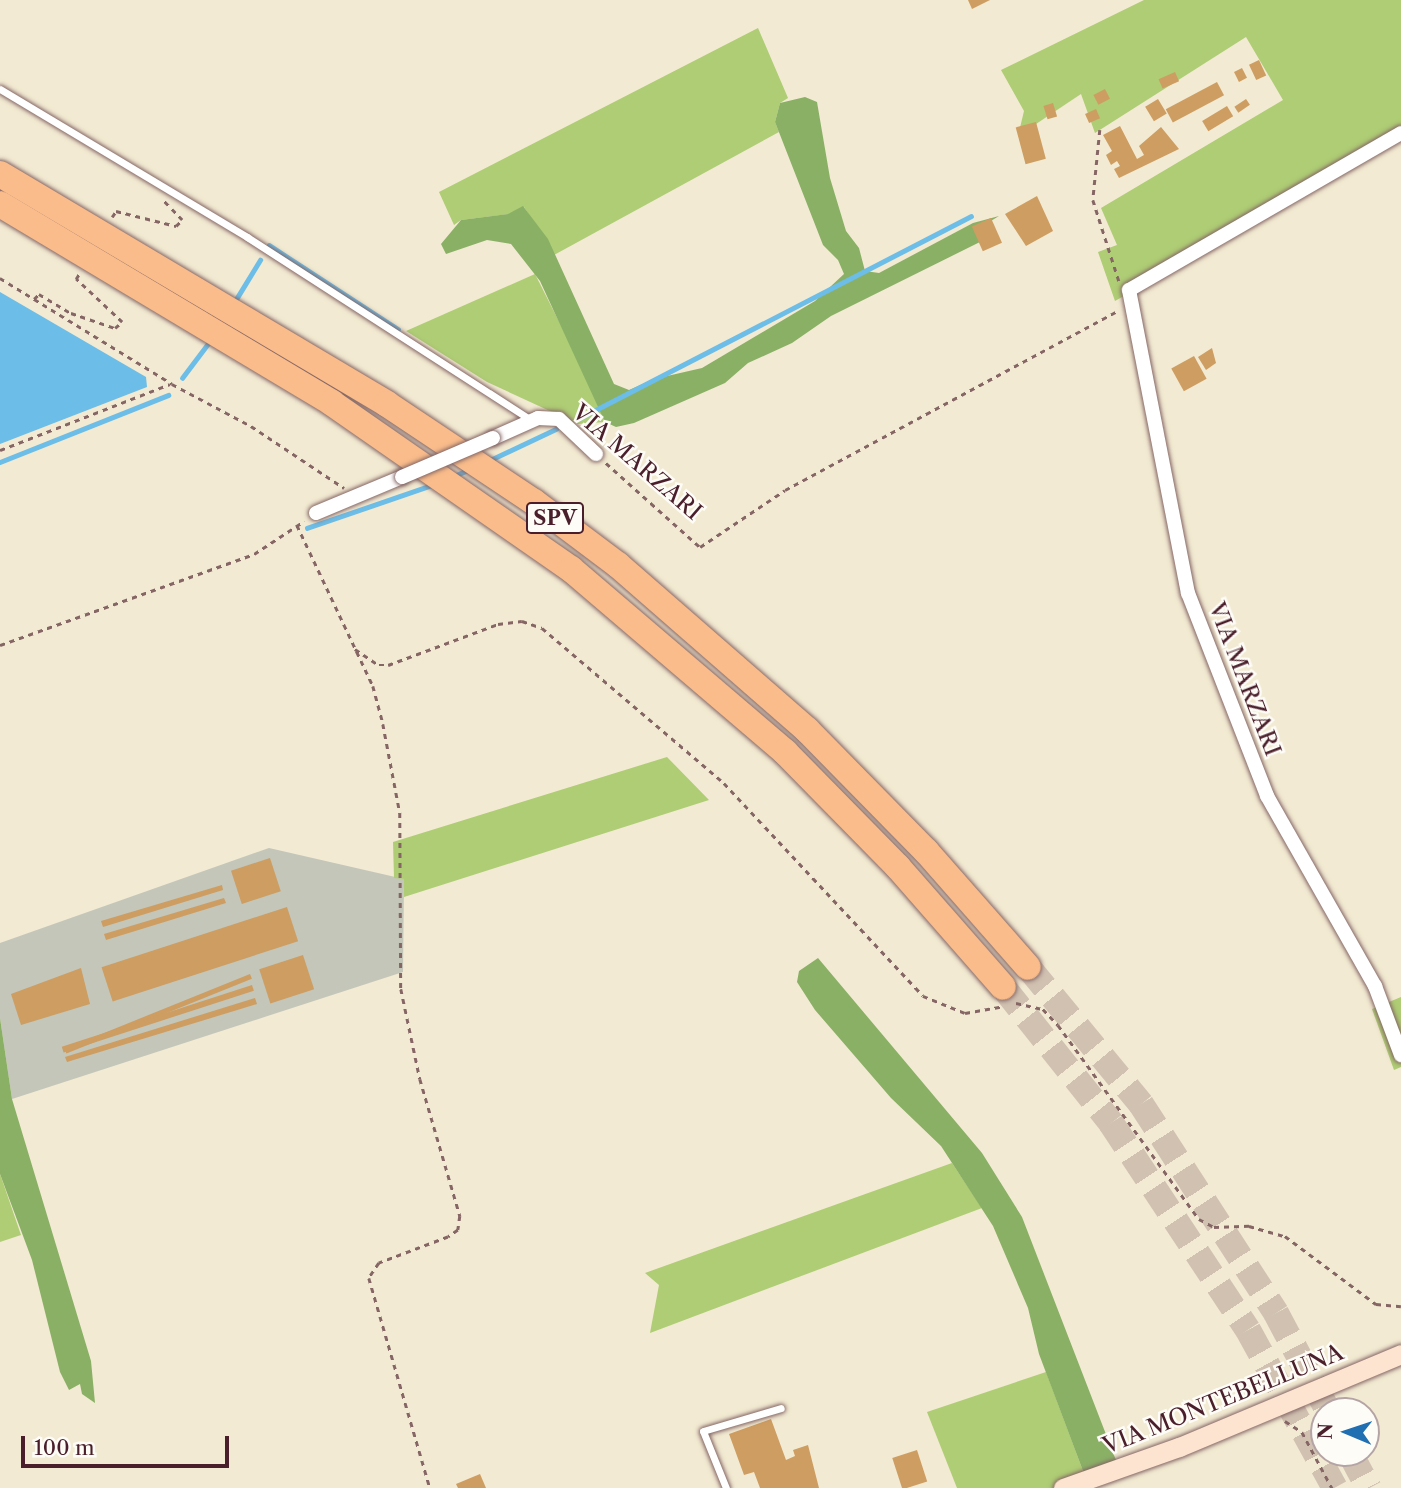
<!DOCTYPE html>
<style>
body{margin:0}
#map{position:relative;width:1401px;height:1488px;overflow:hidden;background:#f2ead2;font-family:"Libre Caslon Text",serif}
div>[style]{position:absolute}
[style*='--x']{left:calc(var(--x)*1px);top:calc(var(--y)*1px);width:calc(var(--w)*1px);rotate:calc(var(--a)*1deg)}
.industrial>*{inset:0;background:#c3c6b9}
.green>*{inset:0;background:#aecd74}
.forest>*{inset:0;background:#8ab066}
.water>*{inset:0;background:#6cbde7}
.stream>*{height:4.5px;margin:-2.25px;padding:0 2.25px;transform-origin:2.25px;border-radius:2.25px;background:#6cbde7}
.building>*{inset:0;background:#ce9d61;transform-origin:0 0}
.motorway-tunnel>*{height:26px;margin-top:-13px;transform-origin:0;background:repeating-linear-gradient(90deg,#d0c1b1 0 26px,transparent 0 39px)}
.path>*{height:2.5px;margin-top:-1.25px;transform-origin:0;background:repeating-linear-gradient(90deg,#856665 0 5px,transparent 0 10px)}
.roads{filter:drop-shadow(0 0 2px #856665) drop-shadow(0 0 2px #856665)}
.service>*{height:7px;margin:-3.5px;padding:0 3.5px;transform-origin:3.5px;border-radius:3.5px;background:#fff}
.minor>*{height:14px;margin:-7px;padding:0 7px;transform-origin:7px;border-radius:7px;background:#fff}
.secondary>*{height:19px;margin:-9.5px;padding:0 9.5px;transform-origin:9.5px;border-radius:9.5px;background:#fde4d0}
.motorway>*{height:26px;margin:-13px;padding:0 13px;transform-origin:13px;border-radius:13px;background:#f9bc8a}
.bridges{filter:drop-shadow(0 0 2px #856665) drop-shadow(0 0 2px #856665)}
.minor-bridge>*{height:14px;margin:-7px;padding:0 7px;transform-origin:7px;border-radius:7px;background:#fff}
span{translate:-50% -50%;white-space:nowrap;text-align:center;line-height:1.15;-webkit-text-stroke:5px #fdfcf7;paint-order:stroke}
.shield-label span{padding:2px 5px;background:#fdfcf7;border:2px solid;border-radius:5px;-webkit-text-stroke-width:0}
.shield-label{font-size:21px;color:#4a1f2b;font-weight:700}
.street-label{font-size:23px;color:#4a1f2b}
.north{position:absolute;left:1310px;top:1397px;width:70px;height:70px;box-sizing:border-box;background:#fdfcf7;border:2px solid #b5a4a5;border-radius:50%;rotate:272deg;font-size:19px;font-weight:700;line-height:28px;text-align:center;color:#4a1f2b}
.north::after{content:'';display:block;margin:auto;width:24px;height:32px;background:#1f6fb2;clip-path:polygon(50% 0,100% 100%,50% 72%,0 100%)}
.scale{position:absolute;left:21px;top:1436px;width:208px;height:32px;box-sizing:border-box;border:4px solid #4a1f2b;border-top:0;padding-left:9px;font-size:21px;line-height:24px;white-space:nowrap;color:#4a1f2b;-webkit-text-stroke:5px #fdfcf7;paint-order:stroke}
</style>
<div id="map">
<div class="industrial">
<i style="clip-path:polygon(269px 848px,404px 879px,403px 972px,12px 1099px,0 1018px,0 943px)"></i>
</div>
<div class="green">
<i style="clip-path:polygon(1144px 0,1401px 0,1401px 138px,1115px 301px,1098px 252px,1117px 245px,1101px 208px,1283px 100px,1246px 37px,1095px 133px,1081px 94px,1018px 136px,1024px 111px,1001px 70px)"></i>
<i style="clip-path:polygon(758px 28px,788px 98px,780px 103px,775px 122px,779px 132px,554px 255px,524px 207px,509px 214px,461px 220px,454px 225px,439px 192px)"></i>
<i style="clip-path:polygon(535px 274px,592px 387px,605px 422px,578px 424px,487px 382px,406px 331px)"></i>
<i style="clip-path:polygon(667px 757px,709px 800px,404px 897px,404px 879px,394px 878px,393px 842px)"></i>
<i style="clip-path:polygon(1401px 997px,1401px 1067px,1394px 1070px,1372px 1009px)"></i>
<i style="clip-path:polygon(952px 1163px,982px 1208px,650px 1333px,659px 1285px,645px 1273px)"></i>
<i style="clip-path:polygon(0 1174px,21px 1235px,0 1242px)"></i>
<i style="clip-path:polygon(1046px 1372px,1086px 1479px,1062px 1488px,957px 1488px,927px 1412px)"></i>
</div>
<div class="forest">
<i style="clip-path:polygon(805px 97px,817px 102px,830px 178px,846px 231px,859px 248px,865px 271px,879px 273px,973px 223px,999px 216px,981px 227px,988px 238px,831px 316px,792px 343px,748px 363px,725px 383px,634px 423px,616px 427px,605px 422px,540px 281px,511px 244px,487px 240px,446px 254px,441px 244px,461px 220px,508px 214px,523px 206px,548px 239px,614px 384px,629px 390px,654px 379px,702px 368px,815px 301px,844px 274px,838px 260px,823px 245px,775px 122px,780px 103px)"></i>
<i style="clip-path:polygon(818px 958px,982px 1153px,1022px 1217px,1119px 1468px,1086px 1479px,1039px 1354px,1028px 1308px,993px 1226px,941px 1146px,891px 1098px,815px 1010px,797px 982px,799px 971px)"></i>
<i style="clip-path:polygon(0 1018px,12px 1099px,91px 1361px,95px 1403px,82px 1394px,80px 1384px,69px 1390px,60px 1372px,32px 1260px,0 1174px)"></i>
</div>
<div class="water">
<i style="clip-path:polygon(0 292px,146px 377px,147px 387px,0 444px)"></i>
</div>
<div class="stream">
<i style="--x:269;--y:245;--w:154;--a:33.1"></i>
<i style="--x:235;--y:301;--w:48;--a:-58.6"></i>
<i style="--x:182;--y:378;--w:46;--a:-52.9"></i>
<i style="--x:578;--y:419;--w:442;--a:-27.3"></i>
<i style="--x:488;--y:461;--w:75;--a:-25.2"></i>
<i style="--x:0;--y:462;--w:181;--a:-21.7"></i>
<i style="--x:452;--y:477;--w:20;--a:-24"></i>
<i style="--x:307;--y:528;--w:135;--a:-19"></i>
</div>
<div class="building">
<i style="clip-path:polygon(968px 0,990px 0,972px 9px)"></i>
<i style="left:1259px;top:60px;width:17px;height:11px;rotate:65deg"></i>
<i style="left:1242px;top:68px;width:11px;height:9px;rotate:63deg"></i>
<i style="left:1175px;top:72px;width:10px;height:18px;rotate:66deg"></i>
<i style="left:1217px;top:82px;width:15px;height:58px;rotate:62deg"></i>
<i style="left:1105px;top:89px;width:11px;height:13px;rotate:63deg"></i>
<i style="left:1158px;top:99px;width:17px;height:15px;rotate:59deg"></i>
<i style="left:1246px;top:99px;width:7px;height:14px;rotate:56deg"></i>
<i style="left:1053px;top:103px;width:14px;height:10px;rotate:73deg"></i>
<i style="left:1227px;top:106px;width:12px;height:29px;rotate:59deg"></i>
<i style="left:1096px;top:109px;width:10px;height:12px;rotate:66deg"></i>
<i style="left:1036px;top:122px;width:38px;height:21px;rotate:75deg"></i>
<i style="clip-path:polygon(1120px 126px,1137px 159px,1144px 155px,1139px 146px,1161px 127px,1179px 149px,1119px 178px,1114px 169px,1120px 166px,1117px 161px,1111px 165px,1106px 155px,1112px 151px,1103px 135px)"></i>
<i style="clip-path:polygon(1037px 196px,1053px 231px,1026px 246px,1005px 214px)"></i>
<i style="left:991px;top:218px;width:27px;height:21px;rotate:66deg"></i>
<i style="clip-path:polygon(1212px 348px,1216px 363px,1206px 370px,1198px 357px)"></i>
<i style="left:1194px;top:356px;width:26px;height:26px;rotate:61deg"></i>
<i style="left:270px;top:858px;width:35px;height:41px;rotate:72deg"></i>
<i style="clip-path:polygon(222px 885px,223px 890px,103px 927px,101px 921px)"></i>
<i style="clip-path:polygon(224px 898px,226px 903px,106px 940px,104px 934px)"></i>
<i style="left:287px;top:907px;width:36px;height:195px;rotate:72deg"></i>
<i style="left:303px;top:955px;width:36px;height:46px;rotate:72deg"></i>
<i style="clip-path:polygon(81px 968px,90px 1004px,21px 1025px,11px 994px)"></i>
<i style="left:250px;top:974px;width:5px;height:200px;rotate:68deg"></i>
<i style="left:252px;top:985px;width:6px;height:200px;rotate:72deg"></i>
<i style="clip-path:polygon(255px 998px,257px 1004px,67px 1062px,65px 1057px)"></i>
<i style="clip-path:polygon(771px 1419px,786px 1460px,795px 1456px,793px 1450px,808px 1445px,819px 1488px,760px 1488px,754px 1472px,744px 1475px,729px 1434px)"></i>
<i style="left:917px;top:1450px;width:33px;height:26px;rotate:72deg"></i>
<i style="clip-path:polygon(480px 1474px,486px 1488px,458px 1488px,456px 1484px)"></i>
</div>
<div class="motorway-tunnel">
<i style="--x:1028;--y:967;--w:178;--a:50.5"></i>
<i style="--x:1141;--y:1104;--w:249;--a:57.1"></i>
<i style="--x:1276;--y:1313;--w:111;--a:62"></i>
<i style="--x:1003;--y:987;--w:174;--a:51.5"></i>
<i style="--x:1111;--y:1123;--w:248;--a:56.5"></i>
<i style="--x:1248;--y:1330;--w:180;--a:61.2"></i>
<i style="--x:1350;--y:1453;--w:40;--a:62"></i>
</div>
<div class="path">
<i style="--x:1100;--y:130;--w:70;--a:95.7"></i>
<i style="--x:1093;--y:200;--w:85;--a:72.2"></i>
<i style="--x:112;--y:217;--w:7;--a:-56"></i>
<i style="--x:116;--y:211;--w:62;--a:14"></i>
<i style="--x:176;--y:226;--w:8;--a:-45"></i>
<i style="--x:182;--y:220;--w:29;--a:-134"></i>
<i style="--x:0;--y:278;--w:202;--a:31.6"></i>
<i style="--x:172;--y:384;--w:89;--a:28"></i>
<i style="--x:251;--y:426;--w:112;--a:33.7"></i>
<i style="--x:34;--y:299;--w:7;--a:-45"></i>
<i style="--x:39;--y:294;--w:37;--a:31"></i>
<i style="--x:71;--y:313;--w:46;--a:18.8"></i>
<i style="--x:115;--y:328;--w:9;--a:-41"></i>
<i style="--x:122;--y:322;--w:63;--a:-136.9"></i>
<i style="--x:76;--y:279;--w:6;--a:-59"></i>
<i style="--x:0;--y:450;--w:182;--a:-21.2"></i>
<i style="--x:606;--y:463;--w:126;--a:41.8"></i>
<i style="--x:700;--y:547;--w:102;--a:-33.8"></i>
<i style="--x:785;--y:490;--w:378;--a:-28.3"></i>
<i style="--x:297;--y:525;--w:178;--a:64.7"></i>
<i style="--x:373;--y:686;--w:39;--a:75"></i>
<i style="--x:383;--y:724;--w:91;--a:79.2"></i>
<i style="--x:400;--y:813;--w:176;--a:89.7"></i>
<i style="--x:401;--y:989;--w:92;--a:78.1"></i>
<i style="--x:420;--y:1079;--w:143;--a:73.7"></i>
<i style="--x:460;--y:1216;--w:14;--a:98"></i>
<i style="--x:458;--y:1230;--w:12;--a:145"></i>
<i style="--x:448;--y:1237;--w:74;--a:159.4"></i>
<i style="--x:379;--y:1263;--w:18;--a:124"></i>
<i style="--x:369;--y:1278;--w:219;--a:73.8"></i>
<i style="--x:0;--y:645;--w:270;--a:-19.7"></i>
<i style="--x:254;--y:554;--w:60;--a:-33.4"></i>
<i style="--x:355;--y:649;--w:29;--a:34"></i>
<i style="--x:379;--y:665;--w:9;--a:0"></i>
<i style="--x:388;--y:665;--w:117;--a:-20.4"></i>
<i style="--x:498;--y:624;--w:24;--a:-7"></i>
<i style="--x:522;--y:621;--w:21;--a:19"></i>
<i style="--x:542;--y:628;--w:239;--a:40.4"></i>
<i style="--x:724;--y:783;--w:291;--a:46.9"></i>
<i style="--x:923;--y:996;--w:45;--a:22"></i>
<i style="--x:965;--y:1013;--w:36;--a:-10"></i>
<i style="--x:1016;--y:1003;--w:28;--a:13"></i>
<i style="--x:1043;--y:1009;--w:22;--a:47"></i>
<i style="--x:1058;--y:1025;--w:240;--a:54"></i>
<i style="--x:1199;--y:1219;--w:17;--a:28"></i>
<i style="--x:1214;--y:1227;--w:35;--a:-2"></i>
<i style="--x:1249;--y:1226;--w:37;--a:16"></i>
<i style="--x:1285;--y:1236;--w:114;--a:36.8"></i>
<i style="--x:1376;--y:1304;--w:25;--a:5"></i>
<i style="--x:1285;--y:1421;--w:20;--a:33"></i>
<i style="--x:1302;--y:1432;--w:64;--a:61.8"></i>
</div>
<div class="roads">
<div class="service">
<i style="--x:0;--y:89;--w:288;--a:30.9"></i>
<i style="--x:247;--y:237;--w:338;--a:32.8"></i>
<i style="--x:726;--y:1488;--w:61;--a:-112"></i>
<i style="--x:703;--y:1431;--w:81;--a:-16.4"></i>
</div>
<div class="minor">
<i style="--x:1401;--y:133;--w:314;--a:150"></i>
<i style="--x:1129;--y:290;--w:309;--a:79"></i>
<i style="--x:1188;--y:593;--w:218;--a:68.7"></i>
<i style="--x:1267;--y:796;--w:219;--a:60.4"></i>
<i style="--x:1375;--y:986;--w:74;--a:69.4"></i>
<i style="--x:493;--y:438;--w:49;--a:-24"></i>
<i style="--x:538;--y:418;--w:21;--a:3"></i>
<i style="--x:559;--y:419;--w:51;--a:43.4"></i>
<i style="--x:316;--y:513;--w:93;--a:-22.7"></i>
</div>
<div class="secondary">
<i style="--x:1063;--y:1488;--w:123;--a:-19.5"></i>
<i style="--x:1179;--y:1447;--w:241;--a:-22.7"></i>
</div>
<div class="motorway">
<i style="--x:0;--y:174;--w:450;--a:30.7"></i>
<i style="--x:387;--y:404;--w:177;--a:33.7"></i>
<i style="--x:534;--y:502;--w:105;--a:36.9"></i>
<i style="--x:618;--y:565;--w:251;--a:41.1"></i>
<i style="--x:807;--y:730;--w:170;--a:45.5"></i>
<i style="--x:926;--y:851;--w:154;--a:48.7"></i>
<i style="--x:0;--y:204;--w:387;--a:30.9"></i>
<i style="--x:332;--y:403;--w:291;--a:34.8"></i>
<i style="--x:571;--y:569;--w:282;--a:40.5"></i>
<i style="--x:785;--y:752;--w:161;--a:45.5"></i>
<i style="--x:898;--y:867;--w:159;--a:48.8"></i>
</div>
</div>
<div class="bridges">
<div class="minor-bridge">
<i style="--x:402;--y:477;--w:99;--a:-23.2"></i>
</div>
</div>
<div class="shield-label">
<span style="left:555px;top:518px">SPV</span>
</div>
<div class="street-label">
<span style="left:637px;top:462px;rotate:41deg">VIA MARZARI</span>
<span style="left:1245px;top:679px;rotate:69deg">VIA MARZARI</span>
<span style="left:1223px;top:1399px;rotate:-22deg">VIA MONTEBELLUNA</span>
</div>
<div class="north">N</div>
<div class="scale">100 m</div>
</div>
